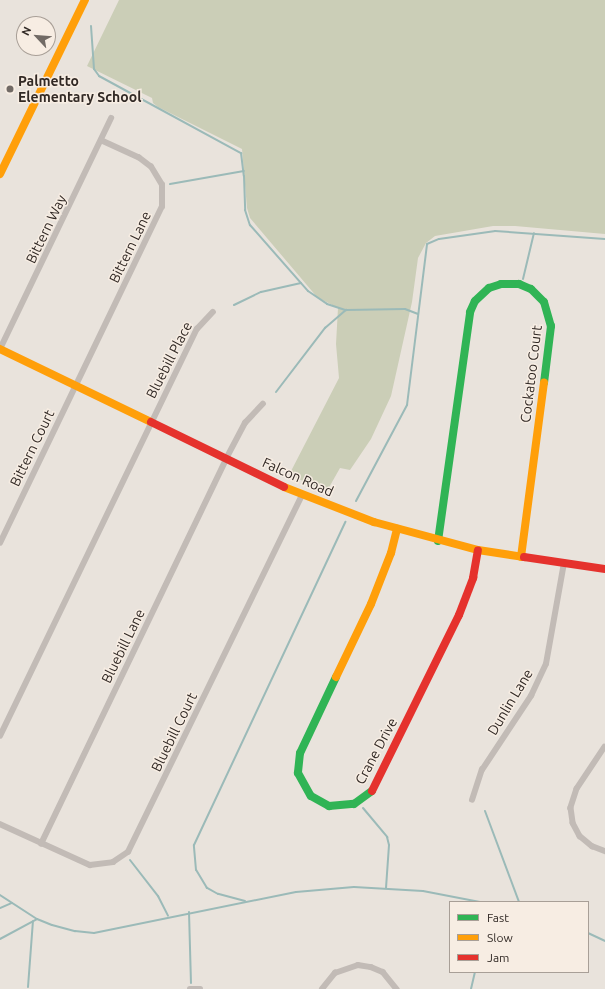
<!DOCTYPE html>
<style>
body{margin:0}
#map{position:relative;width:605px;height:989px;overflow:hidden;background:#e9e3dc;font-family:Ubuntu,sans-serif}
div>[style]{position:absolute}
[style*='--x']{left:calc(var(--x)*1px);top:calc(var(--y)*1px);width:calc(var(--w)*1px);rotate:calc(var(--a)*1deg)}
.green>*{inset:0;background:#cbceb7}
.stream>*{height:2px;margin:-1px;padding:0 1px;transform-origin:1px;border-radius:1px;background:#9bbab8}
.street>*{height:5.5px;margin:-2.75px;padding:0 2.75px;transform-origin:2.75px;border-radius:2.75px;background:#c2bbb6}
.fast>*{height:8px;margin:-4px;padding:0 4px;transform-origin:4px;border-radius:4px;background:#30b455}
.slow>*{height:8px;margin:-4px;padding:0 4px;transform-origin:4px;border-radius:4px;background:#ff9f0a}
.jam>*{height:8px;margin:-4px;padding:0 4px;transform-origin:4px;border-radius:4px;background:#e5322d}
.dots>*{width:11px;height:11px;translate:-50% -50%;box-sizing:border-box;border:2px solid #f7ede3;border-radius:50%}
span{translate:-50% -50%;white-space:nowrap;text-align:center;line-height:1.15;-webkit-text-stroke:3px #f7ede3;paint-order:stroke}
.poi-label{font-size:14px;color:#312925;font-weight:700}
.left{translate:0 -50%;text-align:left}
.street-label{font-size:14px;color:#312925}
.legend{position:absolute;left:449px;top:901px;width:140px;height:72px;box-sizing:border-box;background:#f7ede3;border:1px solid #a89f97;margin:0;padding:5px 7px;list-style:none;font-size:12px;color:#312925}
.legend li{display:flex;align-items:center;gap:8px;height:20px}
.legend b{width:20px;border:1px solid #a89f97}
.north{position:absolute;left:16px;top:16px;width:40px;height:40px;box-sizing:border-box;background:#f7ede3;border:1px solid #a89f97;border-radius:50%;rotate:296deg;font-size:11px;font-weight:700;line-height:16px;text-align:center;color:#312925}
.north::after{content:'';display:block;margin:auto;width:14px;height:18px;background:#716a65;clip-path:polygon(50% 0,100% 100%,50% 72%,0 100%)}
</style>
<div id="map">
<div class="green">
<i style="clip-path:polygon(119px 0,605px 0,605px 234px,515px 226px,493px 226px,435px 236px,426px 243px,418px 258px,412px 302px,391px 396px,371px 439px,350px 470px,340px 468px,327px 491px,289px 475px,339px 378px,336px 344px,338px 308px,317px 297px,250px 218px,247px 208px,242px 149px,158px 107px,153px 103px,152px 98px,87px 66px)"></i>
</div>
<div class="stream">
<i style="--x:91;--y:26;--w:43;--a:86"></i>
<i style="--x:94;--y:69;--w:9;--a:54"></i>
<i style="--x:99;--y:76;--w:162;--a:28.5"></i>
<i style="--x:241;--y:153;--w:23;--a:83"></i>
<i style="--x:244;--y:176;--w:34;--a:88"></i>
<i style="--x:245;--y:210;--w:16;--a:72"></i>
<i style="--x:250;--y:225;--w:88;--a:48.7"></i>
<i style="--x:308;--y:291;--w:23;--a:34"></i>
<i style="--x:327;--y:304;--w:20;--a:18"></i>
<i style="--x:346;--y:310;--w:59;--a:-1"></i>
<i style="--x:405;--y:309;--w:14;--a:21"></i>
<i style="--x:170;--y:184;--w:75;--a:-10"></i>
<i style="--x:523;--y:279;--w:47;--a:-76.6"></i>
<i style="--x:234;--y:305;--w:30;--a:-26"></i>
<i style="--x:261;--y:292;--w:41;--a:-12.7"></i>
<i style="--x:276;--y:392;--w:81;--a:-52.6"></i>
<i style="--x:325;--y:328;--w:28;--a:-41"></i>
<i style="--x:356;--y:501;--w:109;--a:-62"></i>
<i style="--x:407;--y:405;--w:162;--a:-82.9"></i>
<i style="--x:427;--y:244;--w:13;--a:-23"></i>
<i style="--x:439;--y:239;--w:57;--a:-8.1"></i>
<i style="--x:495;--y:231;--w:110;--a:4.2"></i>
<i style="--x:363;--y:808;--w:38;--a:50"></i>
<i style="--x:387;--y:837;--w:8;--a:76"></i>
<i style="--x:389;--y:845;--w:43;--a:94"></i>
<i style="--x:485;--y:811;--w:97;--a:69.5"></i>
<i style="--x:130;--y:860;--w:46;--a:52.1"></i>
<i style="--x:158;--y:896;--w:22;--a:63"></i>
<i style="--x:0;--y:895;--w:44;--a:33"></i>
<i style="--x:37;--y:919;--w:16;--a:22"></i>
<i style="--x:52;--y:925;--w:24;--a:15"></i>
<i style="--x:75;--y:931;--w:19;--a:6"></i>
<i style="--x:94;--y:933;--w:206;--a:-11.5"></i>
<i style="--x:296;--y:892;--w:58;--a:-4.9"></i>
<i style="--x:354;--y:887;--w:69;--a:3.3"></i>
<i style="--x:423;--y:891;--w:58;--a:10.9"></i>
<i style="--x:245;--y:901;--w:28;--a:-165"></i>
<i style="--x:218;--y:894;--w:13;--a:-151"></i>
<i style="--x:207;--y:888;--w:21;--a:-121"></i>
<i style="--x:196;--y:870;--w:25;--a:-95"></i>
<i style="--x:194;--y:845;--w:357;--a:-64.9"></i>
<i style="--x:0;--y:908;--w:13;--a:-23"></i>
<i style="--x:189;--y:912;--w:71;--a:88.4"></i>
<i style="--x:588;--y:933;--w:19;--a:25"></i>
<i style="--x:0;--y:939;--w:42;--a:-28.4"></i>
<i style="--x:28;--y:987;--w:66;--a:-85.7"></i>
<i style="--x:471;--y:989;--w:17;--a:-77"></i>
</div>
<div class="street">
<i style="--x:0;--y:349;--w:256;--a:-64.3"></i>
<i style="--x:0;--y:543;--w:373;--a:-64.3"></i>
<i style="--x:162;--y:207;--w:22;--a:-90"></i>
<i style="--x:162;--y:185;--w:21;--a:-121"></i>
<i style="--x:151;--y:167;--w:15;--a:-143"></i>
<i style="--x:139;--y:158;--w:41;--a:-155.3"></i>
<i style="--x:0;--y:736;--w:452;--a:-64.2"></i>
<i style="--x:197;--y:329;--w:23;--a:-47"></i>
<i style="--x:605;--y:747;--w:50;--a:123.7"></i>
<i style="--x:577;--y:789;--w:20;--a:108"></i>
<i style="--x:571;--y:808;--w:15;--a:82"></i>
<i style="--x:573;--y:823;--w:15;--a:62"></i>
<i style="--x:580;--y:836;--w:16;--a:40"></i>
<i style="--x:592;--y:846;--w:14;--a:21"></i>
<i style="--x:472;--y:800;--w:32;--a:-72"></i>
<i style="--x:482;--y:770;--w:89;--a:-56.5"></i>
<i style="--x:531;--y:696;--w:35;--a:-65"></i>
<i style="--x:546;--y:664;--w:103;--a:-79.9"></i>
<i style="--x:0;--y:824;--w:99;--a:24.5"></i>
<i style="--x:90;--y:865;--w:23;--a:-7"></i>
<i style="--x:113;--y:862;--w:18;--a:-34"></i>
<i style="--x:128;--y:852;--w:397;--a:-64"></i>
<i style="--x:41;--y:844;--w:427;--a:-64.3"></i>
<i style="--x:226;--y:459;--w:41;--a:-62.2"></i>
<i style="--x:245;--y:423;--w:26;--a:-47"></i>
<i style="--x:190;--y:989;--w:10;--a:0"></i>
<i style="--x:322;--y:989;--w:21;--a:-51"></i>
<i style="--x:335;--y:973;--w:24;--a:-19"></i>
<i style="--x:358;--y:965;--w:13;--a:9"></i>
<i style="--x:371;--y:967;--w:13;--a:23"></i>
<i style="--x:383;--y:972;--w:22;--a:51"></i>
</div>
<div class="fast">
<i style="--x:438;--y:541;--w:231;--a:-82"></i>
<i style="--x:470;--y:312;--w:12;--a:-66"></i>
<i style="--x:475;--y:301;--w:19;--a:-43"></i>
<i style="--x:489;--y:288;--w:13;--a:-18"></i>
<i style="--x:501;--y:284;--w:18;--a:0"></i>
<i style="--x:519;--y:284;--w:13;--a:23"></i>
<i style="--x:531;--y:289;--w:18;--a:45"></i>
<i style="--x:544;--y:302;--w:25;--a:74"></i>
<i style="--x:551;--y:326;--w:57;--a:97"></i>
<i style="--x:336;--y:677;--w:84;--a:115.3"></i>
<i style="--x:300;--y:753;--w:20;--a:96"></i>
<i style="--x:298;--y:773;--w:26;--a:61"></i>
<i style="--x:311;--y:796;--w:21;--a:29"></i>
<i style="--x:329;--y:806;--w:25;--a:-5"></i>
<i style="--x:354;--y:804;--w:22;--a:-36"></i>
</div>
<div class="slow">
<i style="--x:0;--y:174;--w:194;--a:-64"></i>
<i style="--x:0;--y:349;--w:168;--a:25.8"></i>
<i style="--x:284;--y:487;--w:97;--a:21.3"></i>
<i style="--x:374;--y:522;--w:108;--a:15.1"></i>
<i style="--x:478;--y:550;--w:47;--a:8.7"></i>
<i style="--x:521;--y:557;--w:176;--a:-82.5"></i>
<i style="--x:336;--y:677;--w:81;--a:-64.4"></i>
<i style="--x:371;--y:604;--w:55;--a:-68.6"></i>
<i style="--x:391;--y:553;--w:25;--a:-76"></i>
</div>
<div class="jam">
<i style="--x:151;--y:422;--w:148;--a:26"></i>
<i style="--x:524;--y:557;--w:82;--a:8.4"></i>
<i style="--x:372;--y:791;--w:196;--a:-63.7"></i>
<i style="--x:459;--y:615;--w:40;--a:-69"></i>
<i style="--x:473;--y:578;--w:28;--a:-80"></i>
</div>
<div class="dots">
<i style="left:10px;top:89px;background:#716a65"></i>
</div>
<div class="poi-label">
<span class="left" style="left:18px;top:89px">Palmetto<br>Elementary School</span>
</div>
<div class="street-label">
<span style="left:46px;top:229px;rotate:-64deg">Bittern Way</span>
<span style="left:130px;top:247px;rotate:-64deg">Bittern Lane</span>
<span style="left:169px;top:360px;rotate:-63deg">Bluebill Place</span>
<span style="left:531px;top:374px;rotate:-83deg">Cockatoo Court</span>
<span style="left:32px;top:448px;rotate:-64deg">Bittern Court</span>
<span style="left:298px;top:477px;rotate:24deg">Falcon Road</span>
<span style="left:123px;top:646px;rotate:-64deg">Bluebill Lane</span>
<span style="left:510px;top:702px;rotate:-59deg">Dunlin Lane</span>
<span style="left:174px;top:732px;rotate:-64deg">Bluebill Court</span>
<span style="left:376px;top:751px;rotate:-62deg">Crane Drive</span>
</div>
<ul class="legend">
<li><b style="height:5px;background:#30b455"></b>Fast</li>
<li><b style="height:5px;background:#ff9f0a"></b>Slow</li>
<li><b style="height:5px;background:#e5322d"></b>Jam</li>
</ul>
<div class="north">N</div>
</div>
